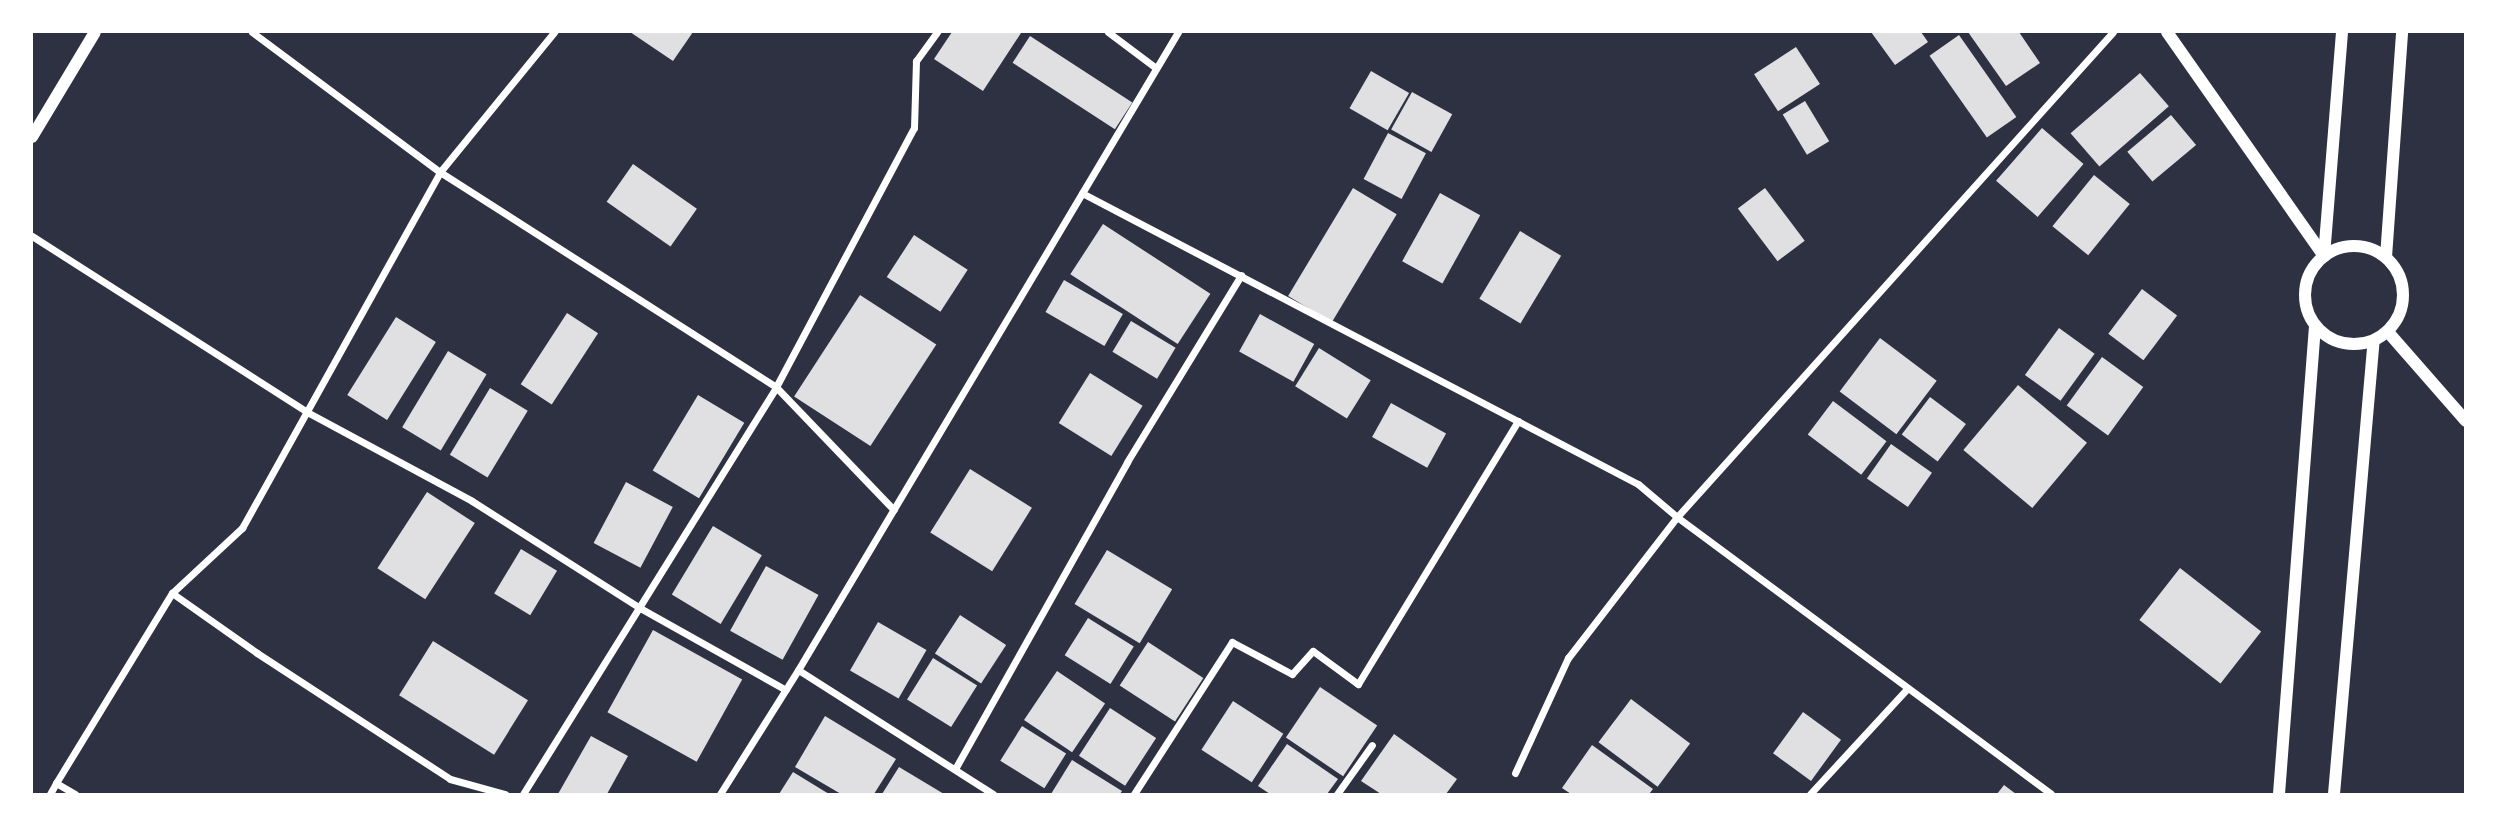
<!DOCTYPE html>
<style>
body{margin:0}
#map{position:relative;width:2497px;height:826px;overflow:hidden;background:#2d3142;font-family:"Crimson Pro",serif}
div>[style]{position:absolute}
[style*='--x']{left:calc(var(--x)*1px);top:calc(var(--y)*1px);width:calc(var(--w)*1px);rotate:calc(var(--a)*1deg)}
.building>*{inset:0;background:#e0e0e3;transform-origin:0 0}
.minor>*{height:7px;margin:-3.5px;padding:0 3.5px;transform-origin:3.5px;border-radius:3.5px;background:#fff}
.tertiary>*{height:12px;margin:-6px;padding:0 6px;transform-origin:6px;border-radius:6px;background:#fff}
.tertiary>.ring{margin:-6px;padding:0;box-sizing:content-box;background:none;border:12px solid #fff;border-radius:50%}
span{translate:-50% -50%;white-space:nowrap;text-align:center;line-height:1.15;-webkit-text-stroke:5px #fff;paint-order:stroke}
.frame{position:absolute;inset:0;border:33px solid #fff;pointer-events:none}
</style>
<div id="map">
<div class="building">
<i style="clip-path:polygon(630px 32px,693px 32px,673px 61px)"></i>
<i style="clip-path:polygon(952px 32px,1019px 32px,1021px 33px,983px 91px,934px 59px)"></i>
<i style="clip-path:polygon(1871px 32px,1921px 32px,1928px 42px,1895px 65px)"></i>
<i style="clip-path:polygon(1968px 32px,2019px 32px,2040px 63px,2006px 86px)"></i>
<i style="left:1959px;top:35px;width:100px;height:36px;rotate:55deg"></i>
<i style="left:1030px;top:36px;width:122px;height:32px;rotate:33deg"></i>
<i style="left:1796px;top:47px;width:44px;height:50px;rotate:57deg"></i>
<i style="left:1371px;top:71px;width:44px;height:43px;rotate:30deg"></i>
<i style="left:2140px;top:73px;width:44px;height:92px;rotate:49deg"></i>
<i style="left:1412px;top:92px;width:46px;height:43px;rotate:29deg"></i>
<i style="left:1805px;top:101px;width:47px;height:26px;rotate:59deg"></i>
<i style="left:2171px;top:115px;width:39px;height:57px;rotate:50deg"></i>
<i style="left:2042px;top:128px;width:55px;height:70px;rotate:41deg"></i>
<i style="left:1388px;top:133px;width:43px;height:52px;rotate:28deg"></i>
<i style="left:633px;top:164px;width:78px;height:46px;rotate:35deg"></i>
<i style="left:2094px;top:175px;width:46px;height:66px;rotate:39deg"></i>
<i style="left:1353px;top:188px;width:51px;height:126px;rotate:31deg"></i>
<i style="left:1765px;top:188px;width:66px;height:34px;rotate:53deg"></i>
<i style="left:1440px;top:193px;width:46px;height:78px;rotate:29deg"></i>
<i style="left:1103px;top:224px;width:128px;height:60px;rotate:33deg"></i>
<i style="left:1520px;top:231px;width:48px;height:79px;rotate:31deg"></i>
<i style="left:914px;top:235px;width:64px;height:50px;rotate:33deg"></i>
<i style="left:1064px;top:280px;width:68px;height:37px;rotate:30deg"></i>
<i style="left:2142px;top:289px;width:44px;height:56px;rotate:37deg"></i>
<i style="left:860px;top:295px;width:91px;height:121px;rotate:33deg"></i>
<i style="left:567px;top:313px;width:37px;height:85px;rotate:33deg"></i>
<i style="left:1260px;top:314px;width:62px;height:43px;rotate:29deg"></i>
<i style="left:396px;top:317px;width:47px;height:92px;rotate:32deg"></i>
<i style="left:1131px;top:321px;width:52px;height:36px;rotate:31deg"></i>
<i style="left:2059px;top:328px;width:44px;height:58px;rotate:36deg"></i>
<i style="left:1880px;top:338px;width:71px;height:67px;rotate:37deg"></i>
<i style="left:1319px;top:348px;width:61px;height:45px;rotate:32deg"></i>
<i style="left:448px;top:351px;width:45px;height:89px;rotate:31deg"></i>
<i style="left:2102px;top:357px;width:51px;height:60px;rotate:36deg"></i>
<i style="left:1090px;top:373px;width:62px;height:59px;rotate:32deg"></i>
<i style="left:2018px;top:385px;width:90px;height:85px;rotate:40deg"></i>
<i style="left:490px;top:388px;width:44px;height:78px;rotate:31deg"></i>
<i style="left:698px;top:395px;width:54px;height:88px;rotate:31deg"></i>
<i style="left:1930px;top:397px;width:45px;height:47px;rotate:37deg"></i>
<i style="left:1833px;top:401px;width:67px;height:42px;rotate:37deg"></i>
<i style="left:1391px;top:403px;width:63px;height:39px;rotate:29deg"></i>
<i style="left:1891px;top:444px;width:50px;height:42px;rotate:35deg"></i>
<i style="left:970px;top:469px;width:73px;height:75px;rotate:32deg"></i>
<i style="left:626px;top:482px;width:53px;height:69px;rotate:28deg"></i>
<i style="left:427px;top:492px;width:57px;height:91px;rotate:33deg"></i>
<i style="left:713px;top:526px;width:57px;height:80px;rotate:31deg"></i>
<i style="left:521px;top:549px;width:42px;height:52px;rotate:31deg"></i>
<i style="left:1107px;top:550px;width:76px;height:63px;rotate:31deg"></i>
<i style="left:766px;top:566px;width:60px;height:74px;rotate:29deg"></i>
<i style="left:2180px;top:568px;width:103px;height:66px;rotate:38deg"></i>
<i style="left:960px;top:615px;width:55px;height:46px;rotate:33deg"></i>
<i style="left:1088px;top:618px;width:54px;height:44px;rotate:32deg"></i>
<i style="left:878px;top:622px;width:56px;height:56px;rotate:30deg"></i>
<i style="left:653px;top:630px;width:102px;height:94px;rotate:29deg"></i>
<i style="left:433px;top:641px;width:112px;height:64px;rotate:32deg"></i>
<i style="left:1148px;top:642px;width:66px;height:52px;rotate:33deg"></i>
<i style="left:933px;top:658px;width:52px;height:49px;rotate:32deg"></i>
<i style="left:1057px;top:671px;width:58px;height:59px;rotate:34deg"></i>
<i style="left:1320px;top:687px;width:69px;height:61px;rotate:34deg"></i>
<i style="left:1631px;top:699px;width:74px;height:54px;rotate:37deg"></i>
<i style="left:1233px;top:701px;width:60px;height:58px;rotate:33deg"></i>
<i style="left:1110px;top:708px;width:55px;height:57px;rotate:33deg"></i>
<i style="left:1803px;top:712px;width:47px;height:51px;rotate:36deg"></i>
<i style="clip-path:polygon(825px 716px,896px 759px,874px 794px,841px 794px,795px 767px)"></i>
<i style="left:1022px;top:726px;width:52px;height:41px;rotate:32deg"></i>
<i style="clip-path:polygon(1394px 734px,1457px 779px,1446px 794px,1381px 794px,1361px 781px)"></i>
<i style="clip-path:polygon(591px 736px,628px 756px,607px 794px,558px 794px)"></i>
<i style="clip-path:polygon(1287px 744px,1338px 779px,1327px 794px,1270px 794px,1258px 786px)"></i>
<i style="clip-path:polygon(1592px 745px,1653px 789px,1649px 794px,1571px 794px,1562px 788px)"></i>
<i style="clip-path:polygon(1072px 760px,1122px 791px,1120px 794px,1051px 794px)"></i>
<i style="clip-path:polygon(899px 767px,944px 794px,882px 794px)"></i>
<i style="clip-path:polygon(793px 772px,829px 794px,779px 794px)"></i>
<i style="clip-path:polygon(2004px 785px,2016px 794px,1997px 794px)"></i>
</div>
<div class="minor">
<i style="--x:252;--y:32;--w:234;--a:36.7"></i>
<i style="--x:440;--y:172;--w:399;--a:32.6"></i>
<i style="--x:776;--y:387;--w:170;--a:46.2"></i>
<i style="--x:1108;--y:32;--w:60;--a:36.9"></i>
<i style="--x:1082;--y:193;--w:628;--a:27.63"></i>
<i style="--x:1638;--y:484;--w:51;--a:40.2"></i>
<i style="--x:1677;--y:517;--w:652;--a:-48.05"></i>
<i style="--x:32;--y:236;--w:326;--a:32.6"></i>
<i style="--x:307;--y:412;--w:187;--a:28.3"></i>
<i style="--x:472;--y:501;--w:199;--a:32.5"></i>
<i style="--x:640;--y:608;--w:167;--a:29.3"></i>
<i style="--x:172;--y:593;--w:104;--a:35.2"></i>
<i style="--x:257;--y:653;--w:230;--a:33.1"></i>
<i style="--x:450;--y:779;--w:57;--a:15.3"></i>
<i style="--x:955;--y:769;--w:352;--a:-60.7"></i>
<i style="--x:1127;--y:462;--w:219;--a:-58.6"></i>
<i style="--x:1515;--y:773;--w:127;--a:-65.3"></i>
<i style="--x:1568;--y:658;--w:178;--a:-52.3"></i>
<i style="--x:1677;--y:517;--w:465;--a:36.5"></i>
<i style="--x:56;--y:783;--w:223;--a:-58.6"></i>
<i style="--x:172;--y:593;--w:96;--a:-42.9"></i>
<i style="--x:242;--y:528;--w:407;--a:-60.9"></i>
<i style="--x:440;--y:172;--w:181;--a:-50.8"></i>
<i style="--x:50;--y:794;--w:13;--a:-61"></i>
<i style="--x:56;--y:783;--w:22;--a:30"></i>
<i style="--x:523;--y:794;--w:479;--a:-58.1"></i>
<i style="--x:776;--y:387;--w:293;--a:-62"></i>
<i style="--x:914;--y:128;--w:67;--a:-88.3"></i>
<i style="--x:916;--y:61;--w:36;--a:-54"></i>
<i style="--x:720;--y:794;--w:146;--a:-57.8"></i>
<i style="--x:993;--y:794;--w:231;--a:-147.5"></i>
<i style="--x:798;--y:670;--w:743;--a:-59.22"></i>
<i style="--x:1134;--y:794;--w:181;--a:-57.2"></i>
<i style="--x:1232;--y:642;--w:68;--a:28.1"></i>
<i style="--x:1292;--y:674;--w:31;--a:-48"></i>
<i style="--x:1313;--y:651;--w:56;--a:36.3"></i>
<i style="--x:1358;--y:684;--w:308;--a:-58.7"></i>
<i style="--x:1337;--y:794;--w:60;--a:-54.5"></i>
<i style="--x:1810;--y:794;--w:143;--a:-47.3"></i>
</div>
<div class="tertiary">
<i style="--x:2167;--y:32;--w:274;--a:55"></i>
<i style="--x:32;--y:137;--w:122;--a:-59"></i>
<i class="ring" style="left:2305px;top:246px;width:86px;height:86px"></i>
<i style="--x:2324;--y:256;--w:225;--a:-85.4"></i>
<i style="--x:2386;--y:257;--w:226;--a:-85.9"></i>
<i style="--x:2388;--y:332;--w:118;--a:48.8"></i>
<i style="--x:2279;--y:794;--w:468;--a:-85.6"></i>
<i style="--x:2334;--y:794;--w:455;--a:-85"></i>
</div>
<div class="frame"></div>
</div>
